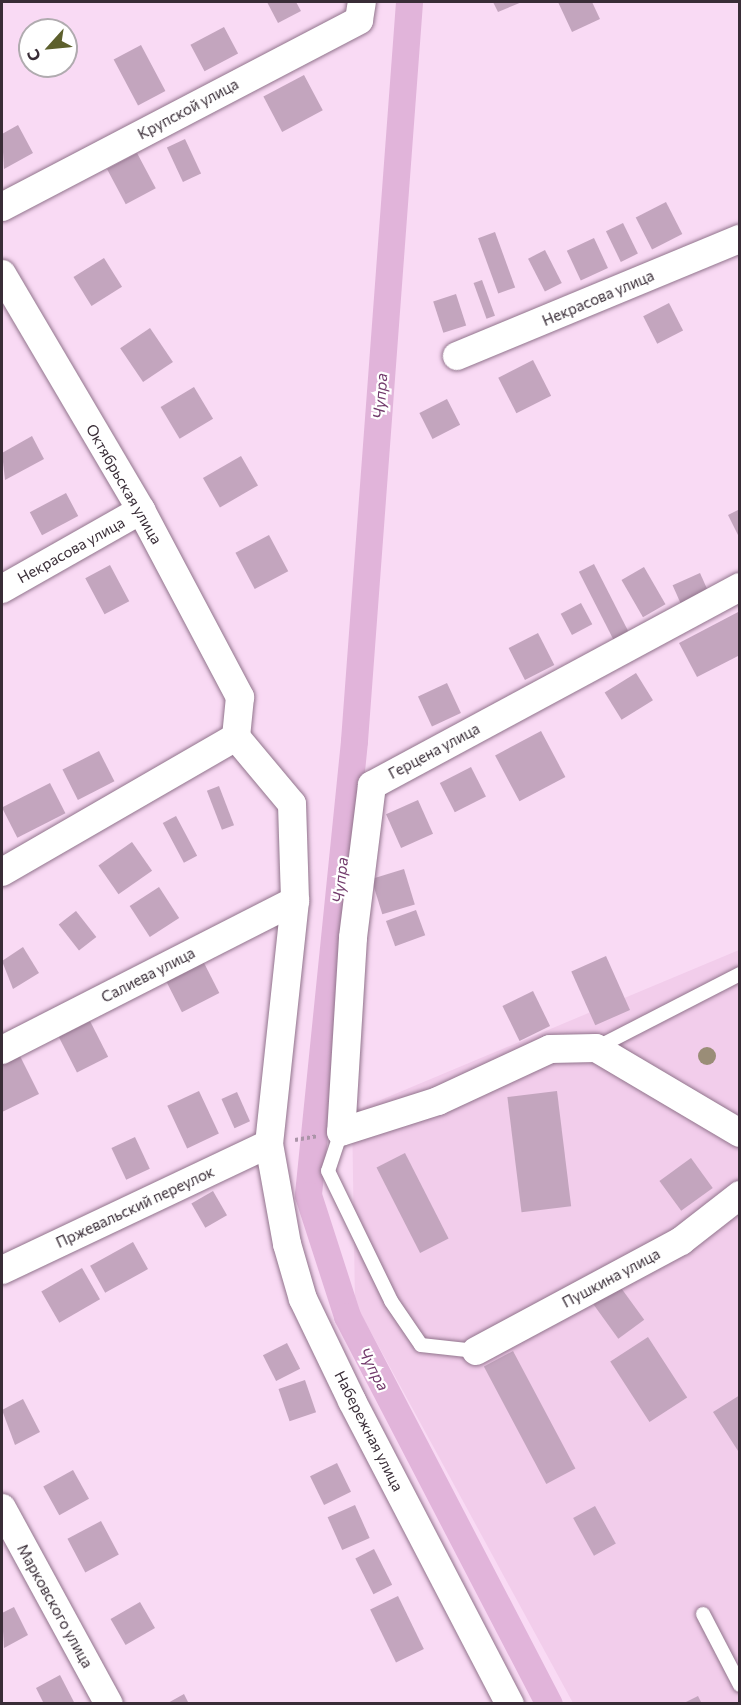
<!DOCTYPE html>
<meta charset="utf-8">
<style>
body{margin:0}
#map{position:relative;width:741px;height:1705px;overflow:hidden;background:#f9daf4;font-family:Commissioner,sans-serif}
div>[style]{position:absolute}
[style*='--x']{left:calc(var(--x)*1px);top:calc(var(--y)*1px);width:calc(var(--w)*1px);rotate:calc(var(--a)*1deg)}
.built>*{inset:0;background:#f2cdeb}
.canal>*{height:27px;margin:-13.5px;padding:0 13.5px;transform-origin:13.5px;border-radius:13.5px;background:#e1b4da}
.building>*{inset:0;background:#c3a5be;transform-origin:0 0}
.path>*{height:4px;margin-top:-2px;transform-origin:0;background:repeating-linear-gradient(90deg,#ab94a8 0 3px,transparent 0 6px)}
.roads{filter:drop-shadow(0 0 2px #91748c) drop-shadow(0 0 2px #91748c)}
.lane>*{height:14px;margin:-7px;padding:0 7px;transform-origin:7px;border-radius:7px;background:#fff}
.street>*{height:28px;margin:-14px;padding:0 14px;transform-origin:14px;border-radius:14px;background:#fff}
.trees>*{width:18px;height:18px;margin:-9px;border-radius:50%;background:#9a8d77}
span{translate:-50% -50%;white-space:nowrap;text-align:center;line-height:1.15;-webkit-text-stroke:4.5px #fff;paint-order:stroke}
.street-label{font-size:15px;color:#392d37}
.water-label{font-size:16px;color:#723b6c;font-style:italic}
.frame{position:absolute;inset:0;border:3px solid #392d37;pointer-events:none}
.north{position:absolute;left:18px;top:18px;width:60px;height:60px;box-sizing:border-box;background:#fff;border:2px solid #b0abaf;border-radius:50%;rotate:243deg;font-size:16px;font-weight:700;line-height:24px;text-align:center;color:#392d37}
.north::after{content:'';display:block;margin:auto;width:21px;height:27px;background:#5d602d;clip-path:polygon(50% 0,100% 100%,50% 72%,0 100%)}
</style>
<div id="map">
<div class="built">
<i style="clip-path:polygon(739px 950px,739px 1703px,573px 1703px,355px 1303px,352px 1112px)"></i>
</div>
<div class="canal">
<i style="--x:409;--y:2;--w:741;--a:94.26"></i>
<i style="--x:354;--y:741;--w:456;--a:95.8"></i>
<i style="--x:308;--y:1195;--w:127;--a:72.1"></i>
<i style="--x:347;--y:1316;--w:437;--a:62.5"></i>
</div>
<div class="building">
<i style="clip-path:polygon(267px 2px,296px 2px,301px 11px,278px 23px)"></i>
<i style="clip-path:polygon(493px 2px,522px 2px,498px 12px)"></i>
<i style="clip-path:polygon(558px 2px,592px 2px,600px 19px,572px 32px)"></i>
<i style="left:224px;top:27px;width:30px;height:38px;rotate:62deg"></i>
<i style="left:141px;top:45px;width:52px;height:31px;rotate:62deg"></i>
<i style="left:304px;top:75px;width:40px;height:46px;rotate:62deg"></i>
<i style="clip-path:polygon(18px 125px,33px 153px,4px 169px,2px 134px)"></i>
<i style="left:185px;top:139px;width:38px;height:20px;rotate:65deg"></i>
<i style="left:137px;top:153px;width:40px;height:34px;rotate:62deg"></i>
<i style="left:666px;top:202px;width:36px;height:34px;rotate:63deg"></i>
<i style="left:623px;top:223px;width:34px;height:19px;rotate:64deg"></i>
<i style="left:495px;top:232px;width:59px;height:18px;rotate:70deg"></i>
<i style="left:594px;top:238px;width:33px;height:30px;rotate:65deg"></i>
<i style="left:545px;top:250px;width:37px;height:19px;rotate:63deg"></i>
<i style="left:104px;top:258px;width:34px;height:36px;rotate:58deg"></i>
<i style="left:482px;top:280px;width:38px;height:9px;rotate:70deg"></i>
<i style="left:456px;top:294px;width:33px;height:24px;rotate:72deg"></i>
<i style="left:669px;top:303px;width:31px;height:29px;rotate:63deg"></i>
<i style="left:150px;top:328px;width:41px;height:36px;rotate:56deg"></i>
<i style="left:533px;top:360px;width:40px;height:39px;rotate:63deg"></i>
<i style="left:194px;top:387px;width:37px;height:39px;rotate:59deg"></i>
<i style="left:447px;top:399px;width:29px;height:31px;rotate:63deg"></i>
<i style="clip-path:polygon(32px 436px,44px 459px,5px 480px,2px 453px)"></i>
<i style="left:241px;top:456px;width:34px;height:44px;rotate:60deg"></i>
<i style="left:66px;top:493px;width:26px;height:41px;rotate:62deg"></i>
<i style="clip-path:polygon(740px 509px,740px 539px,728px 515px)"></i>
<i style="left:269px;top:535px;width:41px;height:38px;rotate:62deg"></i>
<i style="left:594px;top:564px;width:78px;height:17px;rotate:63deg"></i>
<i style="left:110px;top:565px;width:41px;height:28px;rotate:62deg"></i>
<i style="left:644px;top:567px;width:43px;height:26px;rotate:60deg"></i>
<i style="left:700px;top:573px;width:20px;height:30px;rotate:66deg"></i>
<i style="left:581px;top:603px;width:24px;height:23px;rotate:62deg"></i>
<i style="clip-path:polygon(740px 611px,740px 655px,697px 677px,679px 643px)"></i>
<i style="left:538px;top:633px;width:36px;height:33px;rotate:63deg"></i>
<i style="left:636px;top:673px;width:32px;height:37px;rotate:58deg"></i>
<i style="left:447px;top:683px;width:33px;height:32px;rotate:65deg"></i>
<i style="left:541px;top:731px;width:52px;height:52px;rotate:62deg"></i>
<i style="left:99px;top:751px;width:34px;height:41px;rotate:63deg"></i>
<i style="left:471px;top:767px;width:33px;height:35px;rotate:63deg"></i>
<i style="left:50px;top:783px;width:34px;height:54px;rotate:63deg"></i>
<i style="left:219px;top:786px;width:42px;height:13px;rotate:69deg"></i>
<i style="left:418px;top:800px;width:37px;height:35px;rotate:66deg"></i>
<i style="left:176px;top:816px;width:45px;height:15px;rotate:62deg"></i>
<i style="left:132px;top:842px;width:35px;height:41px;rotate:55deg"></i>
<i style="left:404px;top:869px;width:37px;height:34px;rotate:73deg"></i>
<i style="left:159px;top:887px;width:37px;height:35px;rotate:57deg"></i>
<i style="left:416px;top:910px;width:27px;height:32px;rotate:70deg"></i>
<i style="left:76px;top:911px;width:33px;height:22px;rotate:52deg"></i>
<i style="clip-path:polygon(23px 947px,39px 973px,13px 989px,2px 961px)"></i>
<i style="left:606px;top:956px;width:59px;height:38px;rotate:66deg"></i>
<i style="left:203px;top:961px;width:36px;height:42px;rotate:63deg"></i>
<i style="left:533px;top:991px;width:39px;height:34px;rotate:64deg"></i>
<i style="left:90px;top:1021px;width:40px;height:35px;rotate:63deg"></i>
<i style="clip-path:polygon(19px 1054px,39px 1094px,2px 1112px,2px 1062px)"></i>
<i style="left:199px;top:1091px;width:47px;height:35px;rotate:65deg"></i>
<i style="left:557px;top:1091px;width:116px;height:50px;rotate:83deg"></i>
<i style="left:237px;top:1092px;width:32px;height:17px;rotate:66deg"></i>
<i style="left:135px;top:1137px;width:35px;height:26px;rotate:65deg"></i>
<i style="left:405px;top:1153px;width:96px;height:32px;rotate:63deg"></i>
<i style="left:691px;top:1158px;width:37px;height:39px;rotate:54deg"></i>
<i style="left:213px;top:1191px;width:28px;height:25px;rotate:60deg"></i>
<i style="left:133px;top:1242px;width:31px;height:49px;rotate:61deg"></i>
<i style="left:82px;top:1268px;width:36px;height:47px;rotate:60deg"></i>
<i style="left:616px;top:1281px;width:48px;height:32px;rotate:54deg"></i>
<i style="left:648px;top:1337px;width:72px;height:45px;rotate:57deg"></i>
<i style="left:287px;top:1343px;width:29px;height:27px;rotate:63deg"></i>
<i style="left:513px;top:1351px;width:133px;height:33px;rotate:62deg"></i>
<i style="left:305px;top:1380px;width:34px;height:28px;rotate:71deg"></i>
<i style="clip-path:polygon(740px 1395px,740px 1454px,713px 1412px)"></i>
<i style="clip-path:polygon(23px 1399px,40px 1432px,15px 1445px,2px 1410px)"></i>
<i style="left:337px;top:1463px;width:32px;height:30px;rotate:64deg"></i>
<i style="left:73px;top:1470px;width:33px;height:34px;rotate:61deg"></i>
<i style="left:355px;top:1505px;width:36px;height:30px;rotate:66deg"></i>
<i style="left:595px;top:1506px;width:43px;height:25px;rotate:61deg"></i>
<i style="left:101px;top:1521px;width:38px;height:38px;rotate:62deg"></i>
<i style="left:374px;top:1549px;width:40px;height:21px;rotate:63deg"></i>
<i style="left:398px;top:1596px;width:59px;height:31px;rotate:64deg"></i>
<i style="left:140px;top:1602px;width:30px;height:34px;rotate:60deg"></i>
<i style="clip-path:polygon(14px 1607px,28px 1635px,4px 1648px,2px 1613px)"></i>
<i style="clip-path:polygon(60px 1675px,75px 1704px,44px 1704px,36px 1688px)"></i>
<i style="clip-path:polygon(184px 1694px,189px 1704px,166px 1704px)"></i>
<i style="clip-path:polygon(698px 1696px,702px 1704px,682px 1704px)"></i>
</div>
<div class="path">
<i style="--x:295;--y:1140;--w:22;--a:-10"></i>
</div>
<div class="roads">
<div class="lane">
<i style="--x:596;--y:1048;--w:162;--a:-27.2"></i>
<i style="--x:341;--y:1132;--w:41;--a:108.4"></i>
<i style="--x:328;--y:1171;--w:144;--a:64.1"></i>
<i style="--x:391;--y:1301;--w:53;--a:55.7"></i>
<i style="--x:421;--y:1345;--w:55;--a:6.2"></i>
<i style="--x:703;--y:1614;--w:80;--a:62.5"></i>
</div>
<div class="street">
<i style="--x:2;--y:207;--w:403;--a:-27.6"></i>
<i style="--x:359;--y:20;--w:18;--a:-81"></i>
<i style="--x:2;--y:274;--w:274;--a:59.5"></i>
<i style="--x:141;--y:510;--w:212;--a:62.1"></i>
<i style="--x:240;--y:697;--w:40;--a:95.7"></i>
<i style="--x:236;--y:737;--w:270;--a:150"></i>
<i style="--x:457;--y:356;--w:306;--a:-22.5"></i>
<i style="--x:740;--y:587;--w:418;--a:151.7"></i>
<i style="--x:372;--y:785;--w:154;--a:97.1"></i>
<i style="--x:353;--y:938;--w:194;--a:93.5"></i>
<i style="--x:341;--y:1132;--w:102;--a:-17.7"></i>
<i style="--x:438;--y:1101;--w:123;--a:-24.9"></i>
<i style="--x:550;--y:1049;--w:46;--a:-1.2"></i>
<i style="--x:596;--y:1048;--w:167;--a:30.6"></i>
<i style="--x:2;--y:589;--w:160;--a:-29.6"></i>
<i style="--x:236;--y:737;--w:87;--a:50.1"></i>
<i style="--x:292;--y:804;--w:97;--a:88.2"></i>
<i style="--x:295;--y:901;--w:244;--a:96.1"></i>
<i style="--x:269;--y:1144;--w:102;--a:79.8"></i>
<i style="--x:287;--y:1244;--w:57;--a:73.8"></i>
<i style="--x:303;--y:1299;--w:113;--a:64.3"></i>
<i style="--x:352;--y:1401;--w:342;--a:62.5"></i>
<i style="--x:2;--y:1050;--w:329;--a:-27"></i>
<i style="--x:2;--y:1270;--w:295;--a:-25.3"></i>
<i style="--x:476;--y:1351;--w:233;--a:-28.2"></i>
<i style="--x:681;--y:1241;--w:75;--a:-37.9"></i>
<i style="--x:2;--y:1508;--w:223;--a:61.4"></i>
</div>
</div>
<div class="trees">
<i style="left:707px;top:1056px"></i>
</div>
<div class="street-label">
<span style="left:188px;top:109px;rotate:-28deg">Крупской улица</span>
<span style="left:598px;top:298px;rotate:-23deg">Некрасова улица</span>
<span style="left:124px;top:484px;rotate:60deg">Октябрьская улица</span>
<span style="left:71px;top:550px;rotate:-29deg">Некрасова улица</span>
<span style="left:434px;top:751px;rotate:-28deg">Герцена улица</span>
<span style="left:148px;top:975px;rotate:-27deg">Салиева улица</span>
<span style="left:135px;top:1207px;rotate:-25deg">Пржевальский переулок</span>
<span style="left:611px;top:1278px;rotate:-28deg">Пушкина улица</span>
<span style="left:369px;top:1431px;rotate:63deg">Набережная улица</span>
<span style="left:55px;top:1606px;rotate:61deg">Марковского улица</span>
</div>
<div class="water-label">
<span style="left:380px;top:396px;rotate:-86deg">Чупра</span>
<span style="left:340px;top:880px;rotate:-84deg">Чупра</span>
<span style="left:374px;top:1369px;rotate:62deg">Чупра</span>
</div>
<div class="frame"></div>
<div class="north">С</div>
</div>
